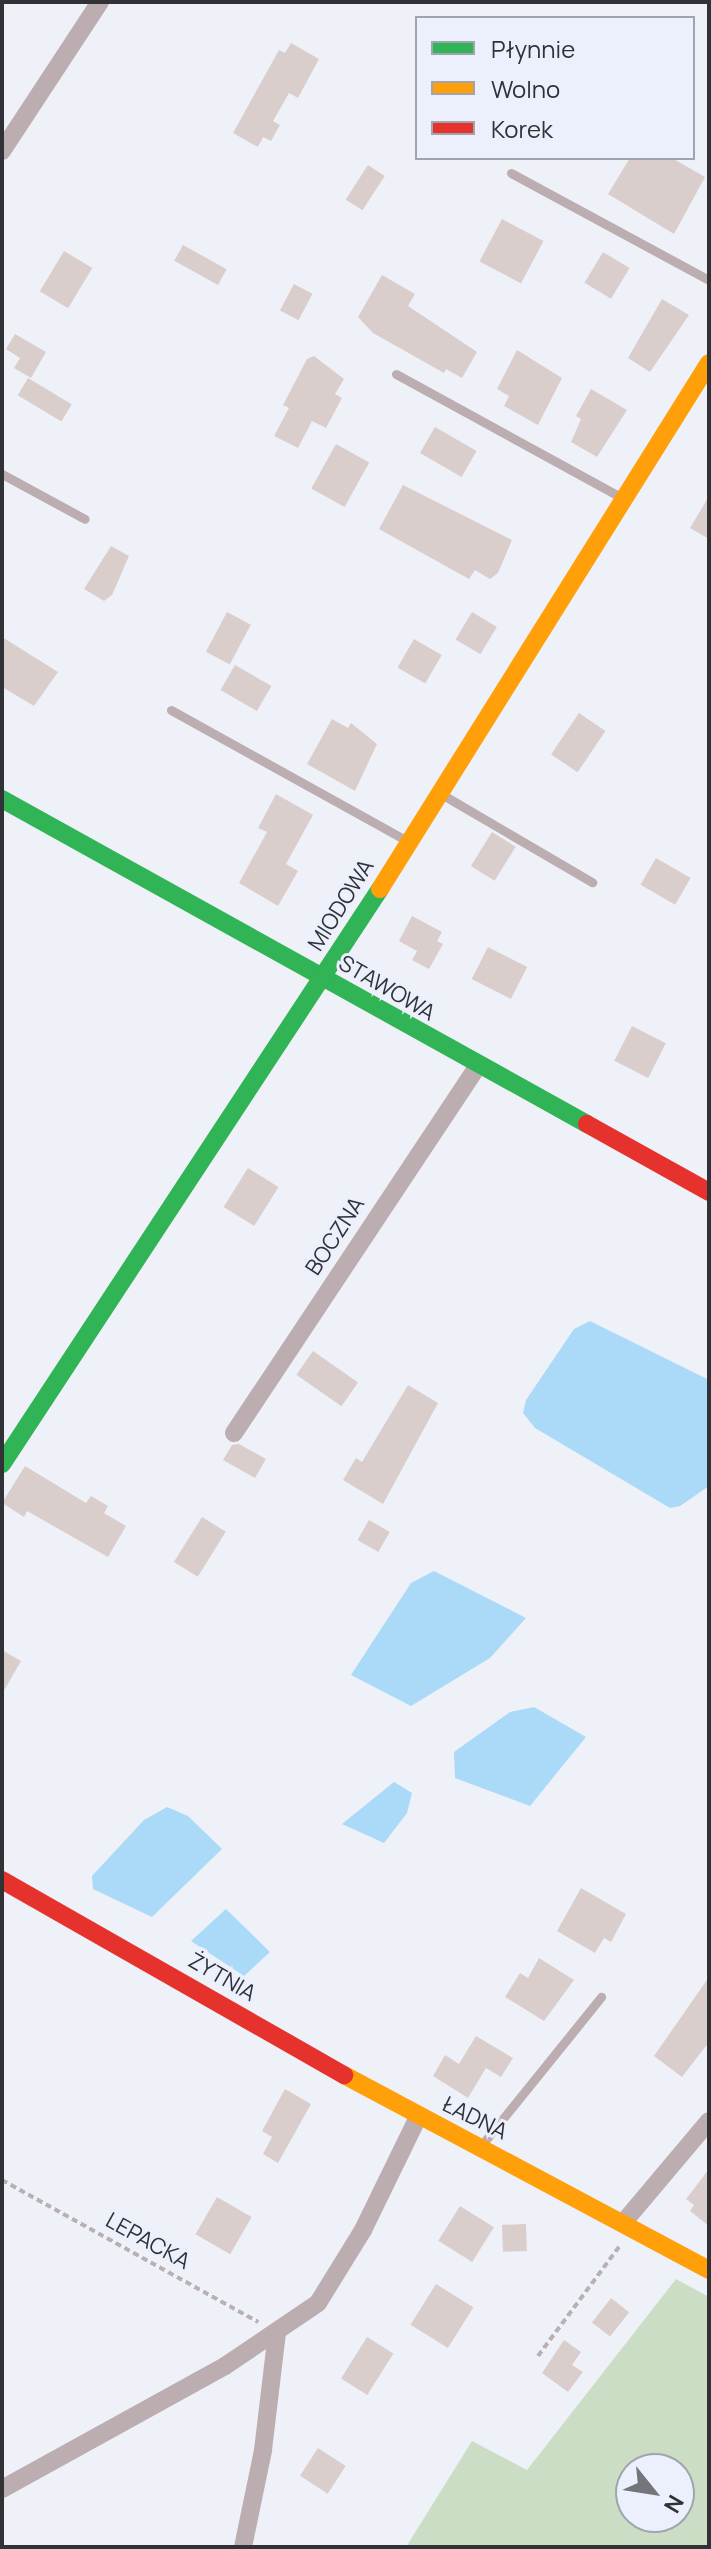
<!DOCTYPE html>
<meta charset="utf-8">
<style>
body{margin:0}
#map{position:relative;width:711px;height:2549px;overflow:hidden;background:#eff1f8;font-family:Manrope,sans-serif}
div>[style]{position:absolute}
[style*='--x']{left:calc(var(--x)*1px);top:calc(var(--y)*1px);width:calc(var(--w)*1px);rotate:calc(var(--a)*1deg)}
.green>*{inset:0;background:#cbdec5}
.water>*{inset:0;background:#aadaf7}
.building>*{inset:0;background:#dacecd;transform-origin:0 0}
.path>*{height:4px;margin-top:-2px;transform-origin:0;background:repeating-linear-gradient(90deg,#b9b0b3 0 6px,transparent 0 10px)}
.lane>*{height:9px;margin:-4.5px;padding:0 4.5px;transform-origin:4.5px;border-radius:4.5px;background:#bcadb0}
.street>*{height:18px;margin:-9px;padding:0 9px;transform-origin:9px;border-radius:9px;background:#bcadb0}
.fast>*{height:18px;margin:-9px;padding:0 9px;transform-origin:9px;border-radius:9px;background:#30b455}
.slow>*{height:18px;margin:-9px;padding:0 9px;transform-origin:9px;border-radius:9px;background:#ff9f0a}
.jam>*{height:18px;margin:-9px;padding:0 9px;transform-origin:9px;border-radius:9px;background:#e5322d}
span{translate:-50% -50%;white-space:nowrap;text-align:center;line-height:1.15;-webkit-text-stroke:6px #ebf0fc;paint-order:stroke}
.street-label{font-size:22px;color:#303236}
.frame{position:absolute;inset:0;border:4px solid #303236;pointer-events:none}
.legend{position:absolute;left:415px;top:16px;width:280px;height:144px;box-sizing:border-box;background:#ebf0fc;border:2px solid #a0a4ad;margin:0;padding:10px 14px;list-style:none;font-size:24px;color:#303236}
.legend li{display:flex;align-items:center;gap:16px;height:40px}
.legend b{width:40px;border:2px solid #a0a4ad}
.north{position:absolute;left:615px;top:2453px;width:80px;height:80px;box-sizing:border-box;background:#ebf0fc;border:2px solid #a0a4ad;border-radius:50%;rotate:120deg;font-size:22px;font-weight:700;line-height:32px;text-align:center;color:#303236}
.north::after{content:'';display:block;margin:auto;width:28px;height:36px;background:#73757a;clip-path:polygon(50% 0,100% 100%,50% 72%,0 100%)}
</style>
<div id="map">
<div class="green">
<i style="clip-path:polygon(evenodd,676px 2279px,709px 2297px,709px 2547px,406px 2547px,472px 2441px,527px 2470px,676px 2279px,631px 2469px,679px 2469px,679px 2517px,631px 2517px,631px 2469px)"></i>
</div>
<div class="water">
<i style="clip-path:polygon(590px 1321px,709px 1380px,709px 1486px,680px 1506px,670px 1508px,535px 1428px,523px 1413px,526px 1400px,574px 1329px)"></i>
<i style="clip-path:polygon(434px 1571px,526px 1618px,490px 1658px,411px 1706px,351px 1675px,411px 1583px)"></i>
<i style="clip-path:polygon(534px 1707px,586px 1737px,530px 1806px,455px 1778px,454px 1752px,510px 1712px)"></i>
<i style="clip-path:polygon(394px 1782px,412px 1793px,407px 1813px,384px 1843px,342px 1824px)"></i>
<i style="clip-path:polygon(167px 1807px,188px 1816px,222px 1849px,152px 1917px,93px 1889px,92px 1876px,144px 1820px)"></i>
<i style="clip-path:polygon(226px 1909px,270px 1952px,244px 1976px,191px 1941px)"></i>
</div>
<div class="building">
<i style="clip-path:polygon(291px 43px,319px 59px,298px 98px,289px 93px,273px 121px,280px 125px,271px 141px,263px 137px,258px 147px,233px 133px,279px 50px,285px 53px)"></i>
<i style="clip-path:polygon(630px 158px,672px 158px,705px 177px,674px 234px,608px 194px)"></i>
<i style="left:368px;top:165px;width:20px;height:41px;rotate:33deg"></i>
<i style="left:502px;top:219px;width:47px;height:48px;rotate:28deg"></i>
<i style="left:183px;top:245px;width:50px;height:18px;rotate:29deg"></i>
<i style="left:64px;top:251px;width:33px;height:47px;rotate:31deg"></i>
<i style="left:603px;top:252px;width:31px;height:36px;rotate:31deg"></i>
<i style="clip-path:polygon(382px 275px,415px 294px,408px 306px,477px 352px,462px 378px,446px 369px,444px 373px,373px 333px,358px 317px)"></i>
<i style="left:294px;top:284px;width:21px;height:30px;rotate:28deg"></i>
<i style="clip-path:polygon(662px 299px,689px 315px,650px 372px,628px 358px)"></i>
<i style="clip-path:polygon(15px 334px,46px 352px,31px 378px,14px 368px,20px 358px,6px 349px)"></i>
<i style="clip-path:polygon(517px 350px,562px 378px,538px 425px,504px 406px,509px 396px,497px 389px)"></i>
<i style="clip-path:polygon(314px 356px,344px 379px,335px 394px,342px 398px,326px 428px,312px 421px,298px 448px,274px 436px,289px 408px,283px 405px,307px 359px)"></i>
<i style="left:28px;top:378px;width:51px;height:20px;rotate:31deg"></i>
<i style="clip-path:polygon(591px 389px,627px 410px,597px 457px,571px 442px,581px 419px,576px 416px)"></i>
<i style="left:435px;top:427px;width:48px;height:30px;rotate:30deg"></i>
<i style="left:336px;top:444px;width:38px;height:51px;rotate:29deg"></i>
<i style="clip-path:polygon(403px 485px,512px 540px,498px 573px,490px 579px,475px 570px,469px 579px,379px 529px)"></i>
<i style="clip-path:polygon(709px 496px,709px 539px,690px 528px)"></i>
<i style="clip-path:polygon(111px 546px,129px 556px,112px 595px,104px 601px,84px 589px)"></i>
<i style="left:227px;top:612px;width:27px;height:45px;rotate:28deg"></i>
<i style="left:472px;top:612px;width:29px;height:32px;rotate:31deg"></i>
<i style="clip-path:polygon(2px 637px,58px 672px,34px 706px,2px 687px)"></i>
<i style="left:414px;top:639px;width:32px;height:33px;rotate:30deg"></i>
<i style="left:235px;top:665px;width:42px;height:29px;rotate:30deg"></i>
<i style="left:579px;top:713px;width:32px;height:50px;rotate:34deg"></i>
<i style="clip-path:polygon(332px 719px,348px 728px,351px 723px,377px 744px,355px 791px,307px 764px)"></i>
<i style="clip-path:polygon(276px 794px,313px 815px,286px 864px,298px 871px,278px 906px,239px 883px,267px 832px,258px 828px)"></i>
<i style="left:492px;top:832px;width:28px;height:40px;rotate:32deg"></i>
<i style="left:656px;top:858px;width:40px;height:31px;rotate:30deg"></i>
<i style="clip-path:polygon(412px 916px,442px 932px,437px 941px,443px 944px,429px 969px,412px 960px,417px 951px,399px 941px)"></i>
<i style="left:488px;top:947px;width:44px;height:36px;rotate:27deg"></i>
<i style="left:632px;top:1026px;width:38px;height:39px;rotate:27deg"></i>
<i style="left:248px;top:1168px;width:36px;height:46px;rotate:32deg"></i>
<i style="left:313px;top:1351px;width:55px;height:29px;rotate:35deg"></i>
<i style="clip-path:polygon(408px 1385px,438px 1403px,383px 1504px,343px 1480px,356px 1458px,362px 1462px)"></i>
<i style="clip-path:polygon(239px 1444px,266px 1459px,255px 1478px,223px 1460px,232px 1445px)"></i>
<i style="clip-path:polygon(25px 1466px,86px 1503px,91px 1496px,108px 1506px,104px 1513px,126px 1526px,108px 1557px,27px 1511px,24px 1517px,2px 1503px)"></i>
<i style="left:202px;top:1517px;width:28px;height:53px;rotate:32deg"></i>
<i style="left:369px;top:1520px;width:24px;height:23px;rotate:30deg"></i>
<i style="clip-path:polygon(2px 1650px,21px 1661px,2px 1694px)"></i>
<i style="clip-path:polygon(581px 1888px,626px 1914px,611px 1942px,604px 1938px,595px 1953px,557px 1931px)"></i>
<i style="clip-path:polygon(539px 1958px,574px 1980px,544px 2021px,505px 1997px,520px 1973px,528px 1978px)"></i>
<i style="clip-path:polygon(709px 1977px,709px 2042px,682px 2077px,654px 2056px)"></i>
<i style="clip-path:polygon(476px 2036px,513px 2058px,501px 2077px,486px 2068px,468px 2098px,433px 2076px,445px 2055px,459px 2064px)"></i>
<i style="clip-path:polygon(285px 2089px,311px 2104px,278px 2163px,263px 2154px,272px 2137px,262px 2131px)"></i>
<i style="clip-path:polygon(709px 2169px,709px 2226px,690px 2211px,694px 2205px,686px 2199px)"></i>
<i style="left:217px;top:2197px;width:40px;height:43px;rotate:30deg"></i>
<i style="left:460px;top:2206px;width:40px;height:41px;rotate:32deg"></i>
<i style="left:526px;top:2224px;width:27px;height:24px;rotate:88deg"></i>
<i style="left:436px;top:2284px;width:44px;height:48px;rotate:32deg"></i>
<i style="left:611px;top:2298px;width:23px;height:31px;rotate:38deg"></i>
<i style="left:367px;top:2337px;width:31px;height:49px;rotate:32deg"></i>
<i style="clip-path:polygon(564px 2340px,581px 2352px,572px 2365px,583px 2372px,568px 2392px,542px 2373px)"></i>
<i style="left:318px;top:2448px;width:33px;height:33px;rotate:33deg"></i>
</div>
<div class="path">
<i style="--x:2;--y:2180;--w:293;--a:29"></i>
<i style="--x:538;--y:2356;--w:136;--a:-53.4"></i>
</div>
<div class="lane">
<i style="--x:511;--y:173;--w:225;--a:28.4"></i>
<i style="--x:396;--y:374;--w:256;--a:28.7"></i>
<i style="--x:2;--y:474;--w:94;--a:28.5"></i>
<i style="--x:171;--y:710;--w:269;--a:29"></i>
<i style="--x:443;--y:795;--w:173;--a:30.3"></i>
<i style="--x:480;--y:2147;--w:193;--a:-51.1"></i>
</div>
<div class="street">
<i style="--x:2;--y:151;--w:178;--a:-56.7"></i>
<i style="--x:234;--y:1433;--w:439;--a:-56.4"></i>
<i style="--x:623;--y:2223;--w:133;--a:-49.9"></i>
<i style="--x:2;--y:2489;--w:255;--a:-28.9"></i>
<i style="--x:225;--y:2366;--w:112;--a:-34.1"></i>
<i style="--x:318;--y:2303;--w:86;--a:-58.3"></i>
<i style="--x:363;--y:2230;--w:126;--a:-64"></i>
<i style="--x:243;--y:2547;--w:99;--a:-78.3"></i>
<i style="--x:263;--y:2450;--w:118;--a:-83.2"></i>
</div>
<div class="fast">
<i style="--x:2;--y:799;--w:669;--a:29.05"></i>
<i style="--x:2;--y:1464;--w:688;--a:-56.68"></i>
</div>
<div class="slow">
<i style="--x:380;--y:889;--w:620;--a:-57.98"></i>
<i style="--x:344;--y:2075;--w:414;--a:28.1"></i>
</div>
<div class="jam">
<i style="--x:587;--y:1124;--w:140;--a:29.1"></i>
<i style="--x:2;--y:1880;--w:394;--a:29.7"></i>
</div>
<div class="street-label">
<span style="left:341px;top:905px;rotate:-58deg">MIODOWA</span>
<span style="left:387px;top:988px;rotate:30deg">STAWOWA</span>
<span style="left:335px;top:1236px;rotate:-57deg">BOCZNA</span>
<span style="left:222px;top:1977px;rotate:30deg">ŻYTNIA</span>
<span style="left:475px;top:2118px;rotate:26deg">ŁADNA</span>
<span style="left:148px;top:2241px;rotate:29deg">LEPACKA</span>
</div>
<div class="frame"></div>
<ul class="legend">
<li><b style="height:10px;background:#30b455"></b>Płynnie</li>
<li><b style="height:10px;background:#ff9f0a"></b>Wolno</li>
<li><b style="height:10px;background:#e5322d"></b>Korek</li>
</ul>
<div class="north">N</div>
</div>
